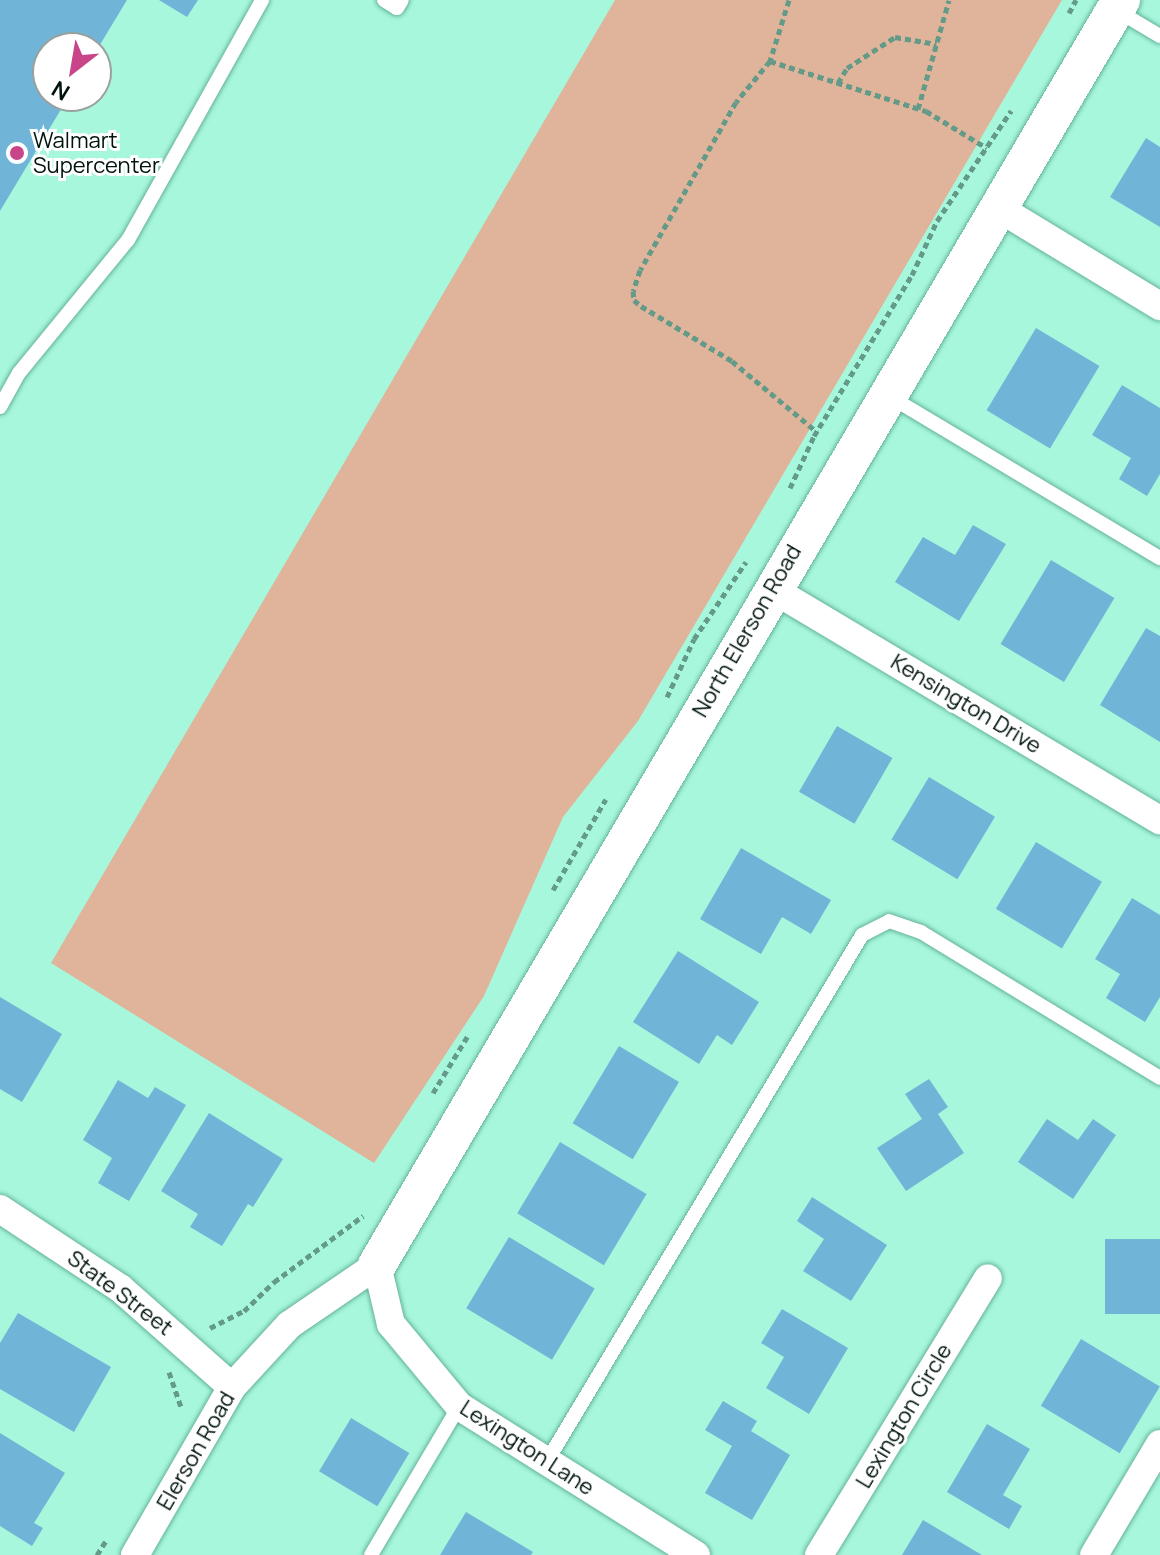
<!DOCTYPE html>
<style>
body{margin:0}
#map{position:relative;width:1160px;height:1555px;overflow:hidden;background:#a7f7dd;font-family:Manrope,sans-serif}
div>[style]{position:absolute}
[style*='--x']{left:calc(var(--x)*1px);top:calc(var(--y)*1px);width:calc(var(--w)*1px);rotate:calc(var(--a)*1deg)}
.green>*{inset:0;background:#dfb49b}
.building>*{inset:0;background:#70b5d8;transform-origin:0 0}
.path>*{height:5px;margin-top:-2.5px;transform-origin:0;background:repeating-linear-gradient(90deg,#639a88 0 6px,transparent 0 10px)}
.roads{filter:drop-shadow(0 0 2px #64b29a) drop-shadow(0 0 2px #64b29a)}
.lane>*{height:14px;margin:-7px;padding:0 7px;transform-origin:7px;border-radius:7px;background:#fff}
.street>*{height:28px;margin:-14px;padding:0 14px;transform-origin:14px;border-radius:14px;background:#fff}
.secondary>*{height:38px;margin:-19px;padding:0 19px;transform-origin:19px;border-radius:19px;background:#fff}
.dots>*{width:22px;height:22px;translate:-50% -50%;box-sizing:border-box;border:4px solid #fff;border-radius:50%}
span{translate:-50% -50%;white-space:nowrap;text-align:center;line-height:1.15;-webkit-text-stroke:6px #fff;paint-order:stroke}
.poi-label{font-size:22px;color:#00140d}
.left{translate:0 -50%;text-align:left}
.street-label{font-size:22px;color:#00140d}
.north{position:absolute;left:32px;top:32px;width:80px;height:80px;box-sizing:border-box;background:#fff;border:2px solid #99a19e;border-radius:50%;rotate:211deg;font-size:22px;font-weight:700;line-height:32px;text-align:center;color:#00140d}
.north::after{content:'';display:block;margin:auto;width:28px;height:36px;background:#c9458a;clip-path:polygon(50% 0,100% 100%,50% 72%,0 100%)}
</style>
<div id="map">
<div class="green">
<i style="clip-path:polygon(615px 0,1062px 0,638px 721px,563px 817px,484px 996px,374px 1163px,51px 963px)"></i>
</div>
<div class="building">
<i style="clip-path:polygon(0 0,127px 0,98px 48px,48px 48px,48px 96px,69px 96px,0 211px)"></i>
<i style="clip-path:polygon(159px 0,198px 0,187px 17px)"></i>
<i style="clip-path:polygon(1146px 138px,1160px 147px,1160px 227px,1110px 197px)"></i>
<i style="left:1036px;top:328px;width:74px;height:96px;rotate:31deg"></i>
<i style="clip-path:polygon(1122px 385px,1160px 408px,1160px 474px,1147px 496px,1119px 479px,1131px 458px,1092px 435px)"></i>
<i style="clip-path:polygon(973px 525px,1006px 544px,959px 621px,895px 582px,923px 537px,955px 555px)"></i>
<i style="left:1051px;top:560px;width:74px;height:98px;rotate:31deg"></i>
<i style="clip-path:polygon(1146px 628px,1160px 636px,1160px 742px,1100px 705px)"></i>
<i style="left:837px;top:726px;width:64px;height:76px;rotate:30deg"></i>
<i style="left:929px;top:777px;width:77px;height:73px;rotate:31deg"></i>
<i style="left:1036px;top:842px;width:77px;height:78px;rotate:31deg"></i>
<i style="clip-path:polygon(741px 848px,831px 900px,811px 934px,782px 917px,761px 954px,700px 919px)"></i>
<i style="clip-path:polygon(1132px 898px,1160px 915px,1160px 997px,1145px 1022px,1106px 998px,1120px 974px,1095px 959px)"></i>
<i style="clip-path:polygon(678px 951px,759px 1002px,732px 1045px,717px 1035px,699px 1064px,633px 1022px)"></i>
<i style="clip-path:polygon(0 997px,62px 1034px,22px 1102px,0 1089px)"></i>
<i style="left:619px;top:1046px;width:70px;height:90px;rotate:31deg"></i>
<i style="clip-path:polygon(929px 1079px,948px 1107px,938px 1114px,964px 1153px,906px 1191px,877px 1148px,922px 1119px,905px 1094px)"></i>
<i style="clip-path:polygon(118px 1080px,148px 1098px,155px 1087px,186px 1105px,129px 1201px,98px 1183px,112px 1158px,83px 1140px)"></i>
<i style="clip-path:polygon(209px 1113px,283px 1159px,253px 1207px,248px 1204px,222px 1246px,190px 1227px,198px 1214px,161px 1191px)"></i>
<i style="clip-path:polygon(1047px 1119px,1078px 1140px,1093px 1119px,1116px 1135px,1073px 1199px,1018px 1162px)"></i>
<i style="left:560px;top:1142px;width:101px;height:83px;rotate:31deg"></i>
<i style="clip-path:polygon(812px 1197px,887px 1245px,851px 1301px,803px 1271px,824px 1239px,797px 1221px)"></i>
<i style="left:509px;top:1237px;width:100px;height:83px;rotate:31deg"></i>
<i style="left:1160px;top:1239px;width:75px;height:55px;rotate:90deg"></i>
<i style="clip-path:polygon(782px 1309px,848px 1348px,809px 1414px,766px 1388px,784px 1357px,761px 1343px)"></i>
<i style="clip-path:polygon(18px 1313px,111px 1367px,74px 1432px,0 1389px,0 1343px)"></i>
<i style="left:1081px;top:1339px;width:92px;height:78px;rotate:31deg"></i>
<i style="clip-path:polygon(723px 1401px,757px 1421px,751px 1431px,790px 1455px,752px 1520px,705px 1493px,732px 1446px,705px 1430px)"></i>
<i style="left:351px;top:1418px;width:68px;height:62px;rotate:31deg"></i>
<i style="clip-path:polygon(987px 1424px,1030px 1449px,1003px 1495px,1022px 1506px,1009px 1529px,947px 1492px)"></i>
<i style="clip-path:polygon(0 1433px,65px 1473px,34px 1523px,43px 1528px,32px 1546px,0 1526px)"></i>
<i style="clip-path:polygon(466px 1512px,533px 1552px,531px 1555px,440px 1555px)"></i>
<i style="clip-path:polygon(923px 1520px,982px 1555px,902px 1555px)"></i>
</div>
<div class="path">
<i style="--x:789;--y:0;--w:64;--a:107.3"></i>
<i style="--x:770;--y:61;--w:164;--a:17.8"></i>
<i style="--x:926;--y:111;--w:71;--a:31.2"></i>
<i style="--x:1069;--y:13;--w:15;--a:-62"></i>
<i style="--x:770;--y:61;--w:53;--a:129.7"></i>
<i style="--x:736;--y:102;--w:193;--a:119.7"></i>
<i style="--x:640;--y:270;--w:22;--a:108"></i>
<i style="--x:633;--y:291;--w:9;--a:84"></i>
<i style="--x:634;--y:300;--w:9;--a:41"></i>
<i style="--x:641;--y:306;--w:106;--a:31.1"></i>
<i style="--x:732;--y:361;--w:111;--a:39.9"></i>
<i style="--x:838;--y:83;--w:17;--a:-59"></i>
<i style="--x:847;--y:68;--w:57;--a:-32.9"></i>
<i style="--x:895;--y:37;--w:42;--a:9.7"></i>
<i style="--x:918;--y:109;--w:113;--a:-74.1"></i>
<i style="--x:790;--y:488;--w:57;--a:-65.2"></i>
<i style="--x:814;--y:436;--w:188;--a:-58.7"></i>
<i style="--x:912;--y:275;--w:60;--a:-65.2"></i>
<i style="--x:937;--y:221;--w:133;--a:-56.1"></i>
<i style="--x:667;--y:697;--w:64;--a:-65"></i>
<i style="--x:694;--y:639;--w:93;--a:-56"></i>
<i style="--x:553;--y:890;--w:105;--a:-59.8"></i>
<i style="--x:433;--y:1093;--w:66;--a:-58.7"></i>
<i style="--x:210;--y:1328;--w:38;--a:-27"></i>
<i style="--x:244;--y:1311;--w:42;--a:-44"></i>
<i style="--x:274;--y:1282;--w:111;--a:-36.6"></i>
<i style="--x:169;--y:1372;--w:39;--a:71"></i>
<i style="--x:97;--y:1555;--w:19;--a:-58"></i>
</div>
<div class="roads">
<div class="lane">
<i style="--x:384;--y:0;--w:15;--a:32"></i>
<i style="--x:397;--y:8;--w:9;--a:-58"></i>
<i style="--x:1118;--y:11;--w:49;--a:30.8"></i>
<i style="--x:889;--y:396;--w:316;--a:30.9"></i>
<i style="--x:0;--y:407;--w:39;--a:-61"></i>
<i style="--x:19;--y:373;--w:172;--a:-50.7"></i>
<i style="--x:128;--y:240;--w:275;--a:-60.8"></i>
<i style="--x:546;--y:1463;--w:615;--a:-59.1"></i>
<i style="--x:862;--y:935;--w:30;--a:-27"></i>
<i style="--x:889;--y:921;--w:34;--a:19"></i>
<i style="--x:921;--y:932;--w:280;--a:31.4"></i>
<i style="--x:371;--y:1555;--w:173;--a:-59.4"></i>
</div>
<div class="street">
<i style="--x:997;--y:207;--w:191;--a:31.3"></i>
<i style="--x:772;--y:589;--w:452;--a:30.8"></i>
<i style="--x:0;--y:1209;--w:144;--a:33.4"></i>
<i style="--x:120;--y:1288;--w:149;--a:41.5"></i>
<i style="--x:135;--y:1555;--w:194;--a:-60"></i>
<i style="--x:232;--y:1387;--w:84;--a:-47.4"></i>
<i style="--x:289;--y:1325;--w:107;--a:-34.3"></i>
<i style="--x:377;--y:1265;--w:61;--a:76.7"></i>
<i style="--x:391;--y:1324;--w:107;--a:50.3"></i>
<i style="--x:459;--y:1406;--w:280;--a:32.2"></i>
<i style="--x:819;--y:1555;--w:324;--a:-58.6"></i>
<i style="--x:1094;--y:1555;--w:129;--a:-59.3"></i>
</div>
<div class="secondary">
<i style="--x:377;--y:1265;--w:1468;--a:-59.54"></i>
</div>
</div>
<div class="dots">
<i style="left:17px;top:153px;background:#c9458a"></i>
</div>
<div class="poi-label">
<span class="left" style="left:33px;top:153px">Walmart<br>Supercenter</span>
</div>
<div class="street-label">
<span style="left:747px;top:631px;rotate:-60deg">North Elerson Road</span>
<span style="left:966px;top:704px;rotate:31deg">Kensington Drive</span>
<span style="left:120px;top:1293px;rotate:37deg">State Street</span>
<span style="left:904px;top:1416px;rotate:-59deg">Lexington Circle</span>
<span style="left:527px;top:1448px;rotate:33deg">Lexington Lane</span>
<span style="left:196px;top:1451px;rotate:-60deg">Elerson Road</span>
</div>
<div class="north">N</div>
</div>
